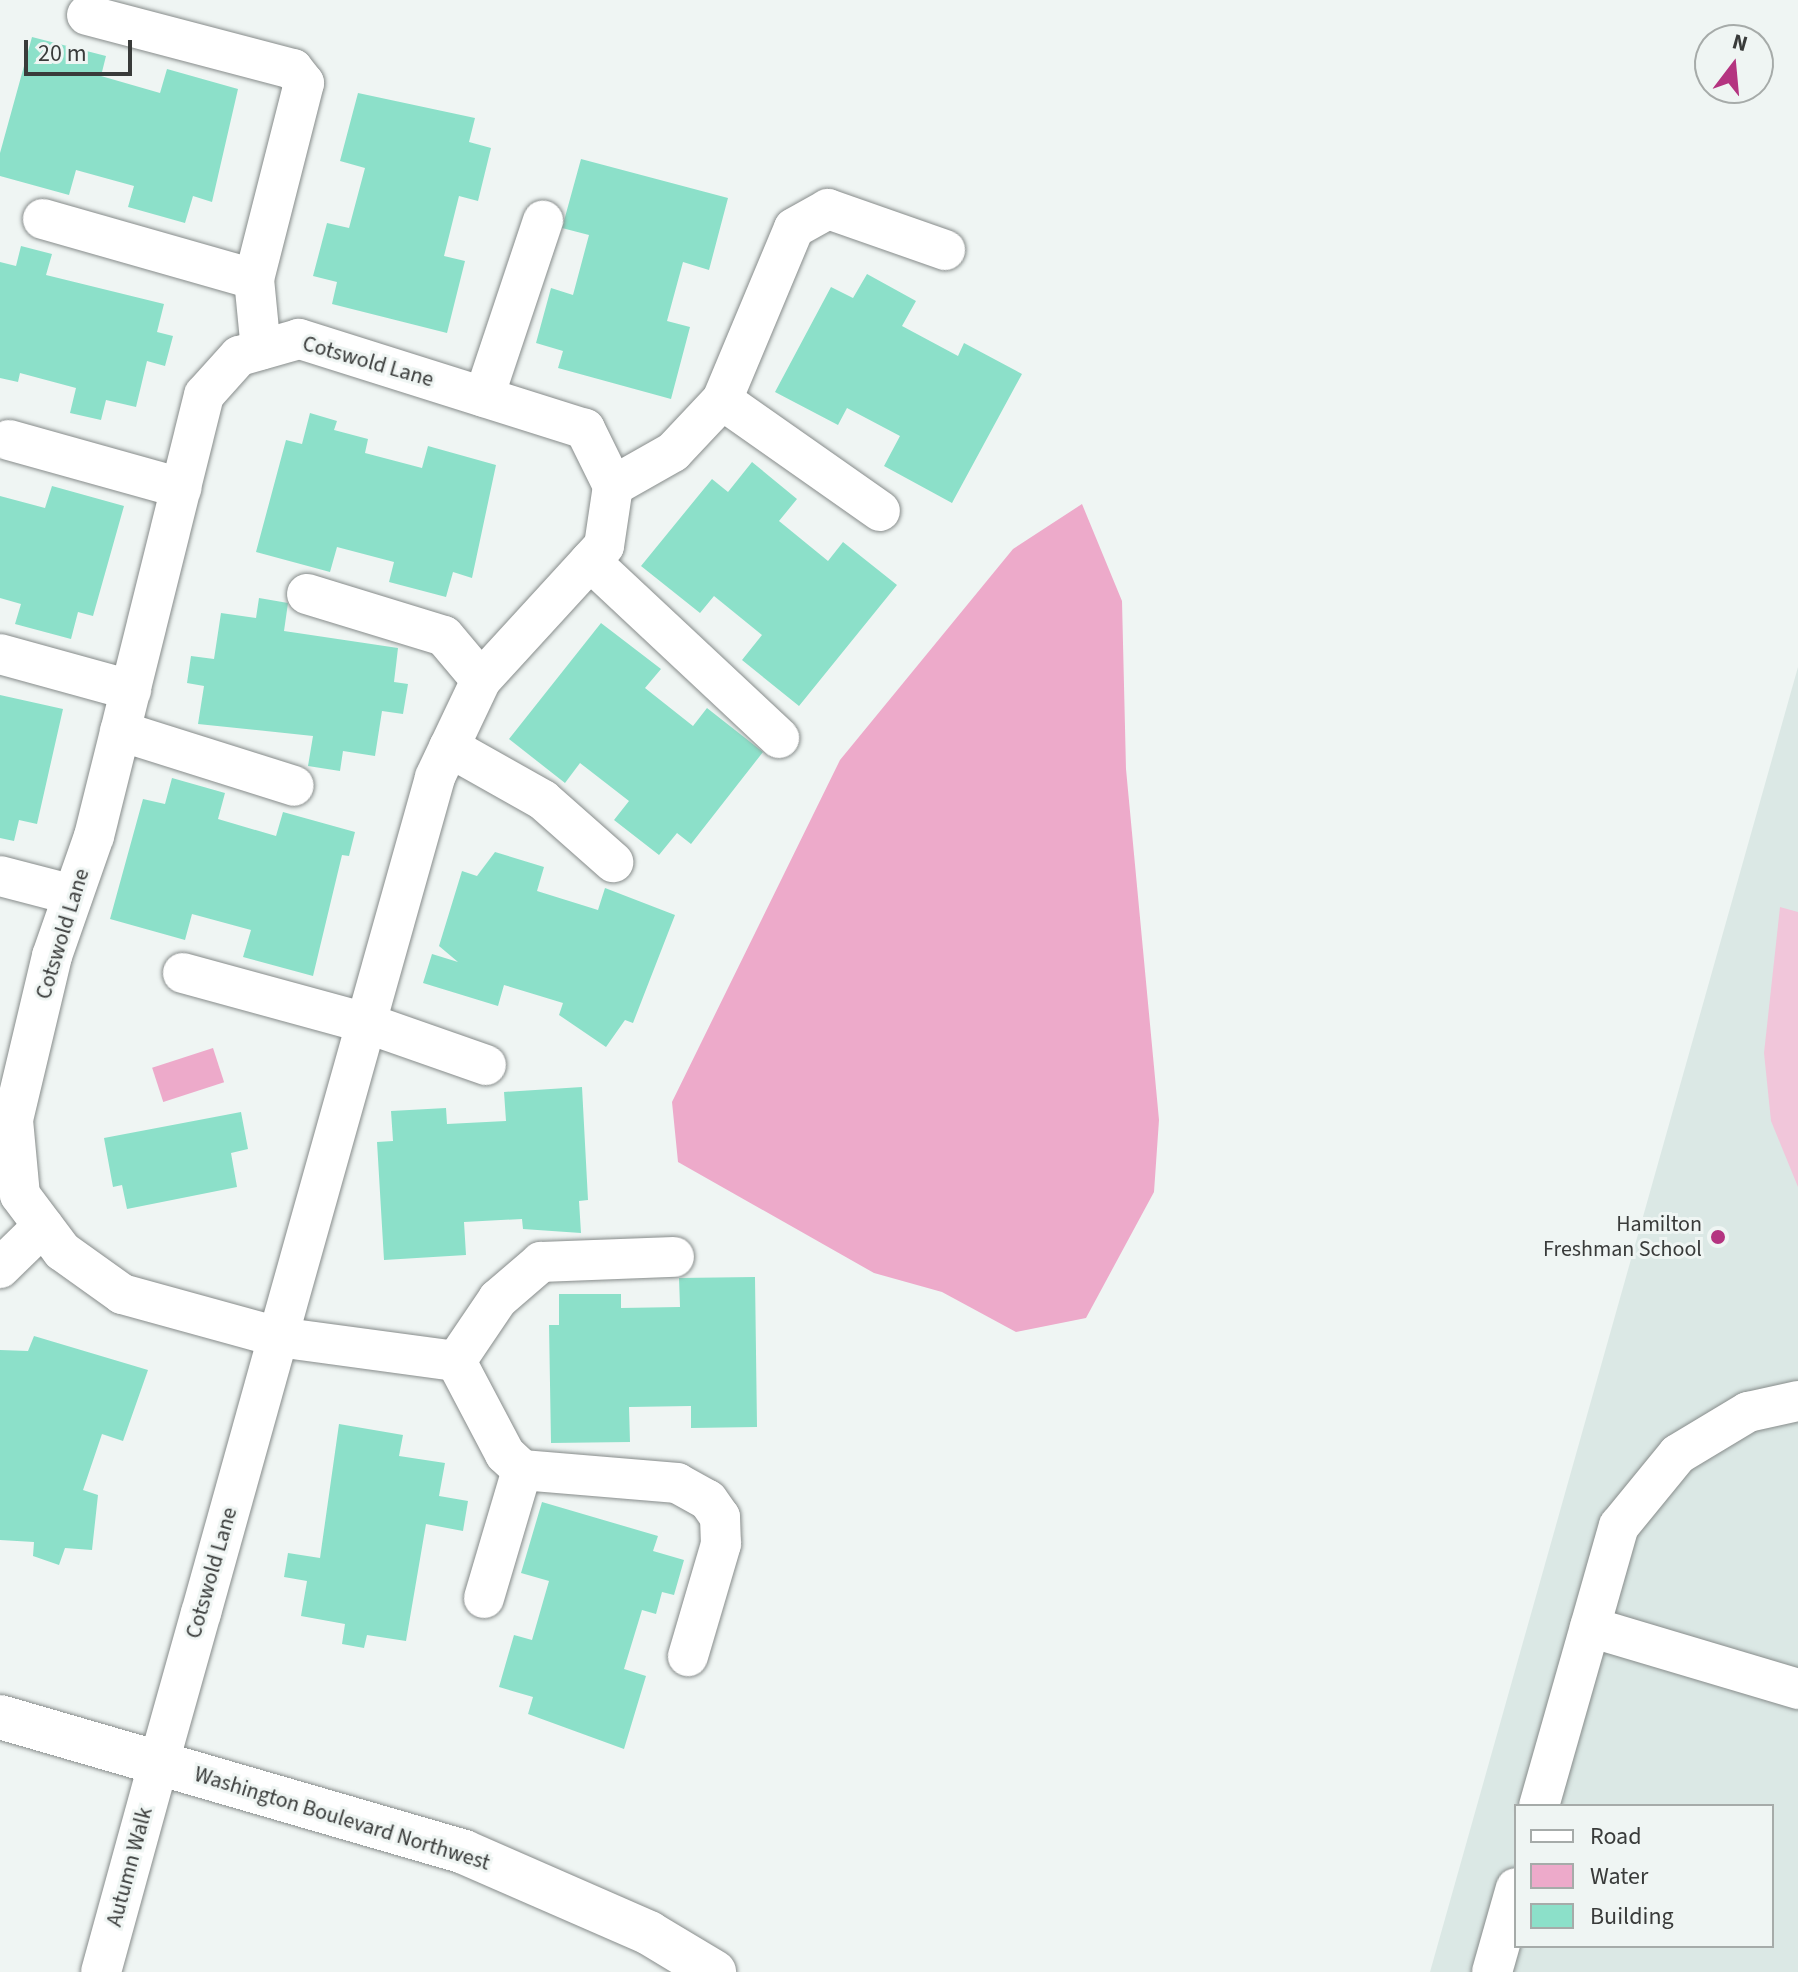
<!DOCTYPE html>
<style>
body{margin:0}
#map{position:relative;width:1798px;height:1972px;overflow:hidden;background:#eff5f3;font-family:"Source Sans 3",sans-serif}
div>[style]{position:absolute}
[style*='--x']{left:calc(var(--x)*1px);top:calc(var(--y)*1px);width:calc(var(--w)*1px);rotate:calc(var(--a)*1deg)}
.built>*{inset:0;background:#dbe8e5}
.green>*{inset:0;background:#f1c6da}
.water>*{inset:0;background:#edaaca;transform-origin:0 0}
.building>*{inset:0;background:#8ce0c9}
.roads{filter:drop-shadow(0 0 2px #878c8b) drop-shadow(0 0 2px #878c8b)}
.minor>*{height:40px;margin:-20px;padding:0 20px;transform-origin:20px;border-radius:20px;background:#fff}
.major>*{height:44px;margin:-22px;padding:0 22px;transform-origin:22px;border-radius:22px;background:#fff}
.dots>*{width:22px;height:22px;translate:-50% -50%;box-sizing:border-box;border:4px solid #eff5f3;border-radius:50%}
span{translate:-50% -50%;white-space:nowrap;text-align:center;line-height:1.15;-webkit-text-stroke:6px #eff5f3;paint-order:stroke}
.street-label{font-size:22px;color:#393b3a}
.poi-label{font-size:22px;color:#393b3a}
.right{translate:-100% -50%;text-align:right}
.legend{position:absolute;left:1514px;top:1804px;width:260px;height:144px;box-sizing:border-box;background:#eff5f3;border:2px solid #a6aba9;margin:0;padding:10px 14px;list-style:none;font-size:24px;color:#393b3a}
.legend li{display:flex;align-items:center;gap:16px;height:40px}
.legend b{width:40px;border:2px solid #a6aba9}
.north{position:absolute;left:1694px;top:24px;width:80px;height:80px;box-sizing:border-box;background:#eff5f3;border:2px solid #a6aba9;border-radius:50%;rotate:16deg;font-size:22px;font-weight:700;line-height:32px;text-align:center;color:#393b3a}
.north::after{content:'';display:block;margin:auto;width:28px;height:36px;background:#b43480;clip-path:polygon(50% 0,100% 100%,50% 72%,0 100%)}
.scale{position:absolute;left:24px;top:40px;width:108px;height:36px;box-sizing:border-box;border:4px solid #393b3a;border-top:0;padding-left:10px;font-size:24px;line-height:28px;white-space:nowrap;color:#393b3a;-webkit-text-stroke:6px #eff5f3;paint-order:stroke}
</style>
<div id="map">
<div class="built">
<i style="clip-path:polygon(evenodd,1798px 667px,1798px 1972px,1430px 1972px,1798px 667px,1516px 1806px,1772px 1806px,1772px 1946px,1516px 1946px,1516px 1806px)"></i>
</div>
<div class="green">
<i style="clip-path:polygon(1780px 907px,1798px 912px,1798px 1187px,1771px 1121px,1764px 1053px)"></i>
</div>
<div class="water">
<i style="clip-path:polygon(1082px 504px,1122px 601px,1126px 769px,1159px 1120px,1154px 1192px,1086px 1318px,1016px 1332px,942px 1292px,874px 1273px,678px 1162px,672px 1102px,840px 760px,1013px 549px)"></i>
<i style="left:213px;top:1048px;width:36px;height:64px;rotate:72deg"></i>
</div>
<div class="building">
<i style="clip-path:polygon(32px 37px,106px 56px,101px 76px,160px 93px,167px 69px,238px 89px,212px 202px,193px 196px,185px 223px,128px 207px,134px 186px,76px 170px,69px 195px,0 176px,0 153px)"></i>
<i style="clip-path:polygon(358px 93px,475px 118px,469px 142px,491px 148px,478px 201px,459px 196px,444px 256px,465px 261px,447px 333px,332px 304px,337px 282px,313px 276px,327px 223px,349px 228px,365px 168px,340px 161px)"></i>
<i style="clip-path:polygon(581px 159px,728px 198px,709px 270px,683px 262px,667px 321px,690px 327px,671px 399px,558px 368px,563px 351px,536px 343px,551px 288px,573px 295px,589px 235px,562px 228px)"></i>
<i style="clip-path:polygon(21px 246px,52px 254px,46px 275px,164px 304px,157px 332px,173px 336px,165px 366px,147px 361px,136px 407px,106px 400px,101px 420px,70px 413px,76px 388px,20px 373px,18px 382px,0 378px,0 262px,16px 266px)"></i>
<i style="clip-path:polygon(867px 274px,916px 301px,902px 326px,958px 356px,964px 343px,1022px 374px,952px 503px,884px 466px,900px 436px,847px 408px,838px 425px,775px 392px,831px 287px,853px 298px)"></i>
<i style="clip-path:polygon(310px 413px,337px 421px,334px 430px,368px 439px,365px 453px,422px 468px,428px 446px,496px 465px,472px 578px,453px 572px,446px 597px,389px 582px,394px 562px,337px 547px,330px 572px,256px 552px,286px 440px,302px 444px)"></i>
<i style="clip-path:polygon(752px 462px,797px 499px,779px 521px,828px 561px,843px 542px,897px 585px,799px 706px,742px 660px,762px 635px,714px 596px,700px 613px,641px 566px,712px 479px,728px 492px)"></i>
<i style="clip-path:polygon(52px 486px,124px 506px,93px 616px,78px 612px,71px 639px,15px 624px,21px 604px,0 598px,0 496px,45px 508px)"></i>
<i style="clip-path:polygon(259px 598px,288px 603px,284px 631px,398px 648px,394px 682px,408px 684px,403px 714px,382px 711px,375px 756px,343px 751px,340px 771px,308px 766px,313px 736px,198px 724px,204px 686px,187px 683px,191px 656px,214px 659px,221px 613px,256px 618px)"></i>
<i style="clip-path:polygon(601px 623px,661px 669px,645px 688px,693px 726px,707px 708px,763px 752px,691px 844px,677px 833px,659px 855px,614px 820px,629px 801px,580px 763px,565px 783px,509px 739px)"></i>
<i style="clip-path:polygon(0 695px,63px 709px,37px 824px,19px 820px,14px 841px,0 838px)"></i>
<i style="clip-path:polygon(172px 778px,225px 793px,218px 819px,276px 836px,283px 812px,355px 832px,349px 856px,342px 855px,313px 976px,243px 957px,251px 930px,192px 914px,185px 940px,110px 919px,143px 799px,165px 804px)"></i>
<i style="clip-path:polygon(495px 852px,544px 867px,537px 891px,598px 910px,605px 888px,675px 915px,633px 1023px,625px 1020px,606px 1047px,559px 1015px,563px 1003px,504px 985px,498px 1006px,423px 983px,432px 954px,458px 962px,439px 946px,462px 871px,477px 876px)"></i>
<i style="clip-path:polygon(582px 1087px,588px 1200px,579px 1201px,581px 1233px,523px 1229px,522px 1219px,464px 1222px,466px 1255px,384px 1260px,377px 1142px,393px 1141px,391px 1111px,446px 1108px,447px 1124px,506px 1121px,504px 1092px)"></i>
<i style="clip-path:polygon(241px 1112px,248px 1149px,231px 1153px,237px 1187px,127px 1209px,122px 1185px,113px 1187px,104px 1138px)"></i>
<i style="clip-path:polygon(755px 1277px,757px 1427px,691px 1428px,691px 1406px,629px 1407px,630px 1442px,551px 1443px,549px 1325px,559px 1325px,559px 1294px,621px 1294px,621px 1308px,680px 1307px,679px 1278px)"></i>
<i style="clip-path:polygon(34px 1336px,148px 1370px,123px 1441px,102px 1434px,83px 1490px,98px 1495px,92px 1550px,65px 1548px,59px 1565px,33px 1556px,34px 1542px,0 1540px,0 1350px,28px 1351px)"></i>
<i style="clip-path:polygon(339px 1424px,403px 1435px,399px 1456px,445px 1463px,439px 1496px,468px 1501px,463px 1531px,426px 1524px,406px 1641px,367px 1635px,364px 1648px,342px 1644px,345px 1624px,301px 1616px,307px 1581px,284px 1577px,288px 1553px,320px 1558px)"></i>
<i style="clip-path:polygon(542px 1502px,658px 1536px,653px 1551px,684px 1560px,674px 1595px,662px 1592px,656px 1614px,642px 1610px,624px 1669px,646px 1676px,624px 1749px,528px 1714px,533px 1697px,499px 1687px,514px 1635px,532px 1640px,549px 1581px,521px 1573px)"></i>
</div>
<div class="roads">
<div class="minor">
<i style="--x:87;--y:15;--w:213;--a:14.7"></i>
<i style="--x:293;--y:69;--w:18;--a:52"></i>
<i style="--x:304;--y:83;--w:202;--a:104.3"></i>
<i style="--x:254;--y:279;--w:71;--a:84.4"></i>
<i style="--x:43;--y:219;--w:219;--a:15.9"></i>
<i style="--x:484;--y:397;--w:186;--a:-71.5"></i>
<i style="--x:722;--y:400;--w:193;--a:35.1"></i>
<i style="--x:9;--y:440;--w:179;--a:15.6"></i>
<i style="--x:613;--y:486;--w:69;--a:-29.5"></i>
<i style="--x:673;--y:452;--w:71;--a:-46.7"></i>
<i style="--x:722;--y:400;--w:186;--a:-67.3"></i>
<i style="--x:794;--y:228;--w:39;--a:-29"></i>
<i style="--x:828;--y:209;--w:124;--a:19.3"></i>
<i style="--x:590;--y:561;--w:259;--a:43.1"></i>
<i style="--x:307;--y:594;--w:143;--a:17"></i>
<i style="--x:444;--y:636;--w:57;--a:49.9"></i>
<i style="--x:0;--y:654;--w:136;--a:15.4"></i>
<i style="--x:120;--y:731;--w:182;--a:17.5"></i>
<i style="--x:449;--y:747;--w:108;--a:29.4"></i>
<i style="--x:543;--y:800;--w:94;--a:41.5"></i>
<i style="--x:0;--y:876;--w:75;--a:14.6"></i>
<i style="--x:183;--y:973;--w:190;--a:15.3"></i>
<i style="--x:366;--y:1023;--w:127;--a:19.3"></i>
<i style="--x:0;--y:1268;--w:60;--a:-44.3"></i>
<i style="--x:456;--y:1361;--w:75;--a:-55.9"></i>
<i style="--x:498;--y:1299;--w:57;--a:-40.7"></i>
<i style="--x:541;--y:1262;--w:133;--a:-2.2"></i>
<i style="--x:484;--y:1598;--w:134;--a:-73.5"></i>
<i style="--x:1590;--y:1627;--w:217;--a:16.6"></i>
<i style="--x:1539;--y:1806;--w:291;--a:-74.1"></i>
<i style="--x:1619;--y:1526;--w:93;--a:-50.7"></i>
<i style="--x:1678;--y:1454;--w:82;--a:-31"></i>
<i style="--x:1748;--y:1412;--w:51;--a:-12.4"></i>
<i style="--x:101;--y:1972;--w:218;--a:-74.6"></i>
<i style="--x:159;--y:1762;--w:155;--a:-74.3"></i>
<i style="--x:201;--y:1613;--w:287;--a:-74.4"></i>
<i style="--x:278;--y:1337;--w:326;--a:-74.3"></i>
<i style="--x:366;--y:1023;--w:255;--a:-74.3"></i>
<i style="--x:435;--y:777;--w:107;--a:-64.6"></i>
<i style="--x:481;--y:680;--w:182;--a:-47.5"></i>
<i style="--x:604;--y:546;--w:61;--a:-81.5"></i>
<i style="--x:613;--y:486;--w:64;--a:-116.2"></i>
<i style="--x:585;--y:429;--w:300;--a:-162.5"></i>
<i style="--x:299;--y:339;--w:62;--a:164.2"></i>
<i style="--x:239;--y:356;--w:52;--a:131.9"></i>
<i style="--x:204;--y:395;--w:455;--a:104"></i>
<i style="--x:94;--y:836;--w:127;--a:109.3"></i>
<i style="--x:52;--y:956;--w:169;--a:103.4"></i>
<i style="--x:13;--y:1120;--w:75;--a:84.7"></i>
<i style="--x:20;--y:1195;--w:70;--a:53.1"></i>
<i style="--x:62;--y:1251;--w:74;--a:35.6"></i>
<i style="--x:122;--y:1294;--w:162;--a:15.4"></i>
<i style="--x:278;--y:1337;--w:180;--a:7.7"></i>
<i style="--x:456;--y:1361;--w:105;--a:62.2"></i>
<i style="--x:505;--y:1454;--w:23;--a:43"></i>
<i style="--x:522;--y:1470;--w:156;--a:4.8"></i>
<i style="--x:677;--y:1483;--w:35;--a:29"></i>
<i style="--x:708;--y:1500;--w:21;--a:55"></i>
<i style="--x:720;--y:1517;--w:27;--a:88"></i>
<i style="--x:721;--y:1544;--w:117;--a:106.4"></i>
<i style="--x:1492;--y:1972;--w:87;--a:-74.1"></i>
</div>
<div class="major">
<i style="--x:0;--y:1717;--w:483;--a:16.2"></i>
<i style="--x:464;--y:1852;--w:202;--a:23.6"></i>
<i style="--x:649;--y:1933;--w:76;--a:31"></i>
</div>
</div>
<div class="dots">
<i style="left:1718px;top:1237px;background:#b43480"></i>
</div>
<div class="street-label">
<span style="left:368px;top:362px;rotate:16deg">Cotswold Lane</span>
<span style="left:63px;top:934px;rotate:-73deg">Cotswold Lane</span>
<span style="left:212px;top:1573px;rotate:-74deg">Cotswold Lane</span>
<span style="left:342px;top:1819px;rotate:17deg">Washington Boulevard Northwest</span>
<span style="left:130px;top:1867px;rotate:-75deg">Autumn Walk</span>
</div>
<div class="poi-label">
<span class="right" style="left:1702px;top:1237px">Hamilton<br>Freshman School</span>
</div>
<ul class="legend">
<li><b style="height:10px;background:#fff"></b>Road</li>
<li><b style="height:22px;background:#edaaca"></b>Water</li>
<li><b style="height:22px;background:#8ce0c9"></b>Building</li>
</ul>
<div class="north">N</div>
<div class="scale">20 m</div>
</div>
